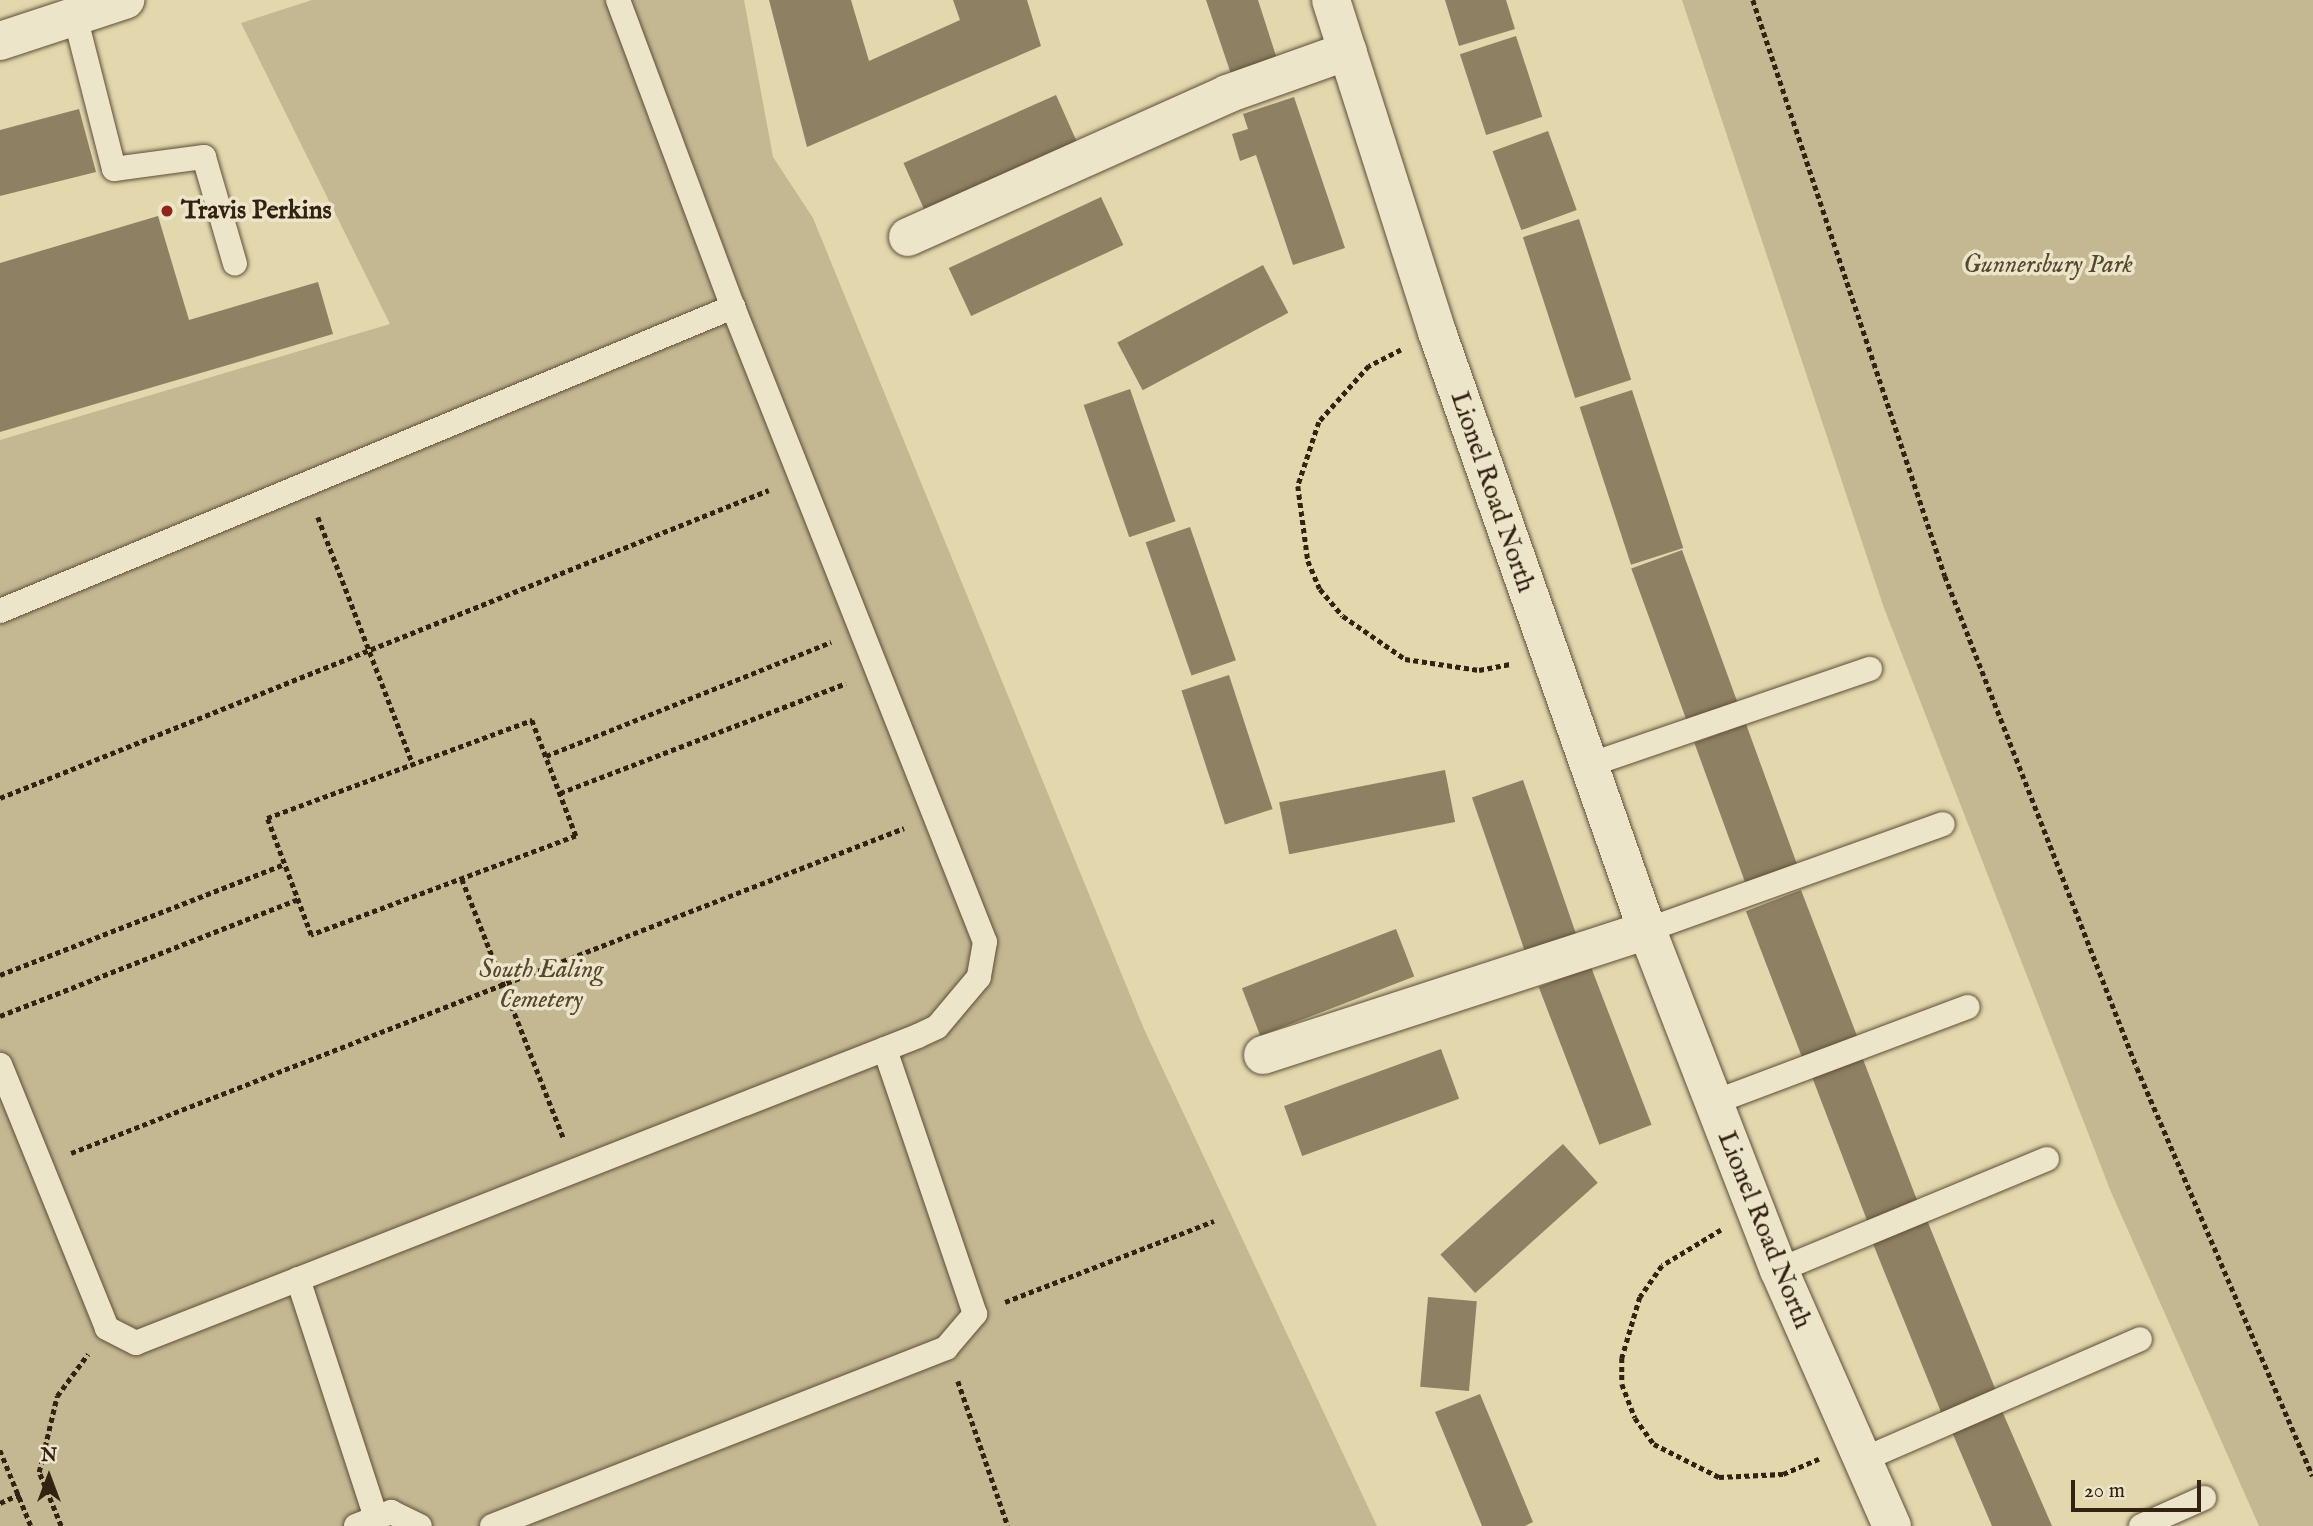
<!DOCTYPE html>
<style>
body{margin:0}
#map{position:relative;width:2313px;height:1526px;overflow:hidden;background:#e2d7ad;font-family:"IM FELL English",serif}
div>[style]{position:absolute}
[style*='--x']{left:calc(var(--x)*1px);top:calc(var(--y)*1px);width:calc(var(--w)*1px);rotate:calc(var(--a)*1deg)}
.green>*{inset:0;background:#c4b892}
.building>*{inset:0;background:#8e8062;transform-origin:0 0}
.path>*{height:4.5px;margin-top:-2.25px;transform-origin:0;background:repeating-linear-gradient(90deg,#332111 0 5px,transparent 0 8.5px)}
.roads{filter:drop-shadow(0 0 2px #5f4e38) drop-shadow(0 0 2px #5f4e38)}
.lane>*{height:24px;margin:-12px;padding:0 12px;transform-origin:12px;border-radius:12px;background:#ece5ca}
.street>*{height:38px;margin:-19px;padding:0 19px;transform-origin:19px;border-radius:19px;background:#ece5ca}
.secondary>*{height:38px;margin:-19px;padding:0 19px;transform-origin:19px;border-radius:19px;background:#ece5ca}
.dots>*{width:19px;height:19px;translate:-50% -50%;box-sizing:border-box;border:4px solid #ece5ca;border-radius:50%}
span{translate:-50% -50%;white-space:nowrap;text-align:center;line-height:1.15;-webkit-text-stroke:7px #ece5ca;paint-order:stroke}
.poi-label{font-size:26px;color:#332111;font-weight:700}
.left{translate:0 -50%;text-align:left}
.park-label{font-size:26px;color:#574731;font-style:italic}
.street-label{font-size:26px;color:#332111}
.north{position:absolute;left:14px;top:1442px;width:70px;height:70px;-webkit-text-stroke:5px #ece5ca;paint-order:stroke;rotate:0deg;font-size:19px;font-weight:700;line-height:28px;text-align:center;color:#332111}
.north::after{content:'';display:block;margin:auto;width:24px;height:32px;background:#332111;clip-path:polygon(50% 0,100% 100%,50% 72%,0 100%)}
.scale{position:absolute;left:2071px;top:1480px;width:130px;height:32px;box-sizing:border-box;border:4px solid #332111;border-top:0;padding-left:9px;font-size:21px;line-height:24px;white-space:nowrap;color:#332111;-webkit-text-stroke:5px #ece5ca;paint-order:stroke}
</style>
<div id="map">
<div class="green">
<i style="clip-path:polygon(312px 0,744px 0,773px 157px,813px 218px,1144px 1029px,1377px 1526px,0 1526px,0 440px,390px 324px,241px 23px)"></i>
<i style="clip-path:polygon(1682px 0,2313px 0,2313px 1526px,2259px 1526px,2111px 1192px,1884px 608px)"></i>
</div>
<div class="building">
<i style="clip-path:polygon(769px 0,851px 0,869px 61px,960px 20px,953px 0,1027px 0,1041px 46px,807px 147px)"></i>
<i style="clip-path:polygon(1206px 0,1258px 0,1277px 59px,1231px 74px)"></i>
<i style="clip-path:polygon(1445px 0,1506px 0,1515px 29px,1459px 46px)"></i>
<i style="left:1516px;top:36px;width:85px;height:59px;rotate:72deg"></i>
<i style="left:1056px;top:95px;width:54px;height:167px;rotate:66deg"></i>
<i style="clip-path:polygon(1294px 97px,1345px 248px,1293px 265px,1256px 155px,1240px 161px,1232px 134px,1248px 129px,1243px 114px)"></i>
<i style="clip-path:polygon(79px 109px,96px 172px,0 196px,0 130px)"></i>
<i style="left:1548px;top:131px;width:84px;height:59px;rotate:70deg"></i>
<i style="left:1101px;top:197px;width:53px;height:168px;rotate:65deg"></i>
<i style="clip-path:polygon(158px 216px,189px 320px,318px 282px,333px 334px,0 432px,0 263px)"></i>
<i style="left:1579px;top:219px;width:169px;height:59px;rotate:72deg"></i>
<i style="left:1263px;top:265px;width:54px;height:165px;rotate:62deg"></i>
<i style="left:1130px;top:389px;width:140px;height:49px;rotate:71deg"></i>
<i style="left:1632px;top:390px;width:166px;height:55px;rotate:72deg"></i>
<i style="left:1190px;top:527px;width:141px;height:47px;rotate:71deg"></i>
<i style="left:1682px;top:550px;width:164px;height:54px;rotate:70deg"></i>
<i style="left:1229px;top:675px;width:141px;height:50px;rotate:72deg"></i>
<i style="left:1746px;top:724px;width:158px;height:55px;rotate:70deg"></i>
<i style="left:1445px;top:770px;width:53px;height:169px;rotate:79deg"></i>
<i style="left:1523px;top:780px;width:169px;height:54px;rotate:71deg"></i>
<i style="left:1801px;top:890px;width:166px;height:59px;rotate:69deg"></i>
<i style="left:1396px;top:929px;width:51px;height:165px;rotate:69deg"></i>
<i style="left:1591px;top:967px;width:169px;height:56px;rotate:69deg"></i>
<i style="left:1441px;top:1049px;width:53px;height:167px;rotate:70deg"></i>
<i style="left:1861px;top:1054px;width:167px;height:54px;rotate:69deg"></i>
<i style="left:1563px;top:1144px;width:52px;height:165px;rotate:48deg"></i>
<i style="left:1927px;top:1220px;width:186px;height:59px;rotate:68deg"></i>
<i style="left:1428px;top:1297px;width:49px;height:90px;rotate:5deg"></i>
<i style="clip-path:polygon(1480px 1394px,1533px 1522px,1525px 1526px,1482px 1526px,1435px 1412px)"></i>
<i style="clip-path:polygon(1999px 1404px,2052px 1526px,1992px 1526px,1949px 1425px)"></i>
</div>
<div class="path">
<i style="--x:1753;--y:0;--w:607;--a:71.57"></i>
<i style="--x:1945;--y:576;--w:528;--a:68.68"></i>
<i style="--x:2137;--y:1068;--w:444;--a:66.7"></i>
<i style="--x:1401;--y:350;--w:36;--a:153"></i>
<i style="--x:1369;--y:366;--w:75;--a:131.8"></i>
<i style="--x:1319;--y:422;--w:67;--a:108.2"></i>
<i style="--x:1298;--y:486;--w:76;--a:82.4"></i>
<i style="--x:1308;--y:561;--w:30;--a:67"></i>
<i style="--x:1320;--y:589;--w:35;--a:50"></i>
<i style="--x:1343;--y:616;--w:75;--a:34.7"></i>
<i style="--x:1405;--y:659;--w:75;--a:8.5"></i>
<i style="--x:1479;--y:670;--w:33;--a:-11"></i>
<i style="--x:318;--y:517;--w:266;--a:69"></i>
<i style="--x:532;--y:720;--w:124;--a:69.2"></i>
<i style="--x:576;--y:836;--w:283;--a:159.5"></i>
<i style="--x:311;--y:935;--w:125;--a:-110.6"></i>
<i style="--x:267;--y:818;--w:283;--a:-20.3"></i>
<i style="--x:546;--y:756;--w:307;--a:-21.8"></i>
<i style="--x:560;--y:793;--w:306;--a:-21"></i>
<i style="--x:0;--y:798;--w:828;--a:-21.83"></i>
<i style="--x:462;--y:879;--w:279;--a:68.6"></i>
<i style="--x:0;--y:975;--w:305;--a:-21.3"></i>
<i style="--x:0;--y:1016;--w:320;--a:-21.4"></i>
<i style="--x:71;--y:1153;--w:894;--a:-21.31"></i>
<i style="--x:1721;--y:1230;--w:69;--a:148.6"></i>
<i style="--x:1662;--y:1266;--w:38;--a:125"></i>
<i style="--x:1640;--y:1297;--w:64;--a:106.4"></i>
<i style="--x:1622;--y:1358;--w:26;--a:90"></i>
<i style="--x:1622;--y:1384;--w:36;--a:69"></i>
<i style="--x:1635;--y:1418;--w:32;--a:54"></i>
<i style="--x:1654;--y:1444;--w:73;--a:26.9"></i>
<i style="--x:1719;--y:1477;--w:64;--a:-2.7"></i>
<i style="--x:1783;--y:1474;--w:39;--a:-23"></i>
<i style="--x:1005;--y:1302;--w:224;--a:-21.2"></i>
<i style="--x:958;--y:1381;--w:153;--a:71"></i>
<i style="--x:0;--y:1450;--w:82;--a:67.8"></i>
<i style="--x:0;--y:1503;--w:22;--a:-24"></i>
<i style="--x:61;--y:1526;--w:58;--a:-112.2"></i>
<i style="--x:39;--y:1472;--w:78;--a:-76.7"></i>
<i style="--x:57;--y:1396;--w:52;--a:-53.6"></i>
</div>
<div class="roads">
<div class="lane">
<i style="--x:618;--y:0;--w:328;--a:69.5"></i>
<i style="--x:75;--y:16;--w:158;--a:75.7"></i>
<i style="--x:114;--y:169;--w:91;--a:-7.6"></i>
<i style="--x:204;--y:157;--w:111;--a:73.8"></i>
<i style="--x:0;--y:611;--w:794;--a:-22.53"></i>
<i style="--x:733;--y:307;--w:683;--a:68.35"></i>
<i style="--x:985;--y:942;--w:36;--a:100"></i>
<i style="--x:979;--y:977;--w:65;--a:130"></i>
<i style="--x:937;--y:1027;--w:21;--a:155"></i>
<i style="--x:918;--y:1036;--w:840;--a:158.57"></i>
<i style="--x:136;--y:1343;--w:33;--a:-153"></i>
<i style="--x:107;--y:1328;--w:284;--a:-112.1"></i>
<i style="--x:1589;--y:765;--w:297;--a:-18.9"></i>
<i style="--x:1647;--y:930;--w:314;--a:-19.7"></i>
<i style="--x:1712;--y:1103;--w:273;--a:-20.6"></i>
<i style="--x:1779;--y:1270;--w:290;--a:-22.5"></i>
<i style="--x:298;--y:1279;--w:247;--a:71.9"></i>
<i style="--x:1862;--y:1460;--w:303;--a:-23.5"></i>
<i style="--x:356;--y:1526;--w:38;--a:-22"></i>
<i style="--x:391;--y:1512;--w:32;--a:26"></i>
<i style="--x:492;--y:1526;--w:488;--a:-21.4"></i>
<i style="--x:946;--y:1348;--w:45;--a:-49.5"></i>
<i style="--x:975;--y:1314;--w:280;--a:-108.8"></i>
<i style="--x:2141;--y:1526;--w:69;--a:-24"></i>
</div>
<div class="street">
<i style="--x:908;--y:237;--w:350;--a:-24.1"></i>
<i style="--x:1227;--y:94;--w:128;--a:-19.6"></i>
<i style="--x:1263;--y:1055;--w:404;--a:-18"></i>
</div>
<div class="secondary">
<i style="--x:1331;--y:0;--w:349;--a:72.3"></i>
<i style="--x:1437;--y:332;--w:634;--a:70.65"></i>
<i style="--x:1647;--y:930;--w:365;--a:68.8"></i>
<i style="--x:1779;--y:1270;--w:280;--a:66.2"></i>
<i style="--x:0;--y:41;--w:132;--a:-18.2"></i>
</div>
</div>
<div class="dots">
<i style="left:167px;top:211px;background:#8f2418"></i>
</div>
<div class="poi-label">
<span class="left" style="left:181px;top:211px">Travis Perkins</span>
</div>
<div class="park-label">
<span style="left:2048px;top:265px">Gunnersbury Park</span>
<span style="left:541px;top:985px">South Ealing<br>Cemetery</span>
</div>
<div class="street-label">
<span style="left:1492px;top:492px;rotate:71deg">Lionel Road North</span>
<span style="left:1764px;top:1230px;rotate:68deg">Lionel Road North</span>
</div>
<div class="north">N</div>
<div class="scale">20 m</div>
</div>
